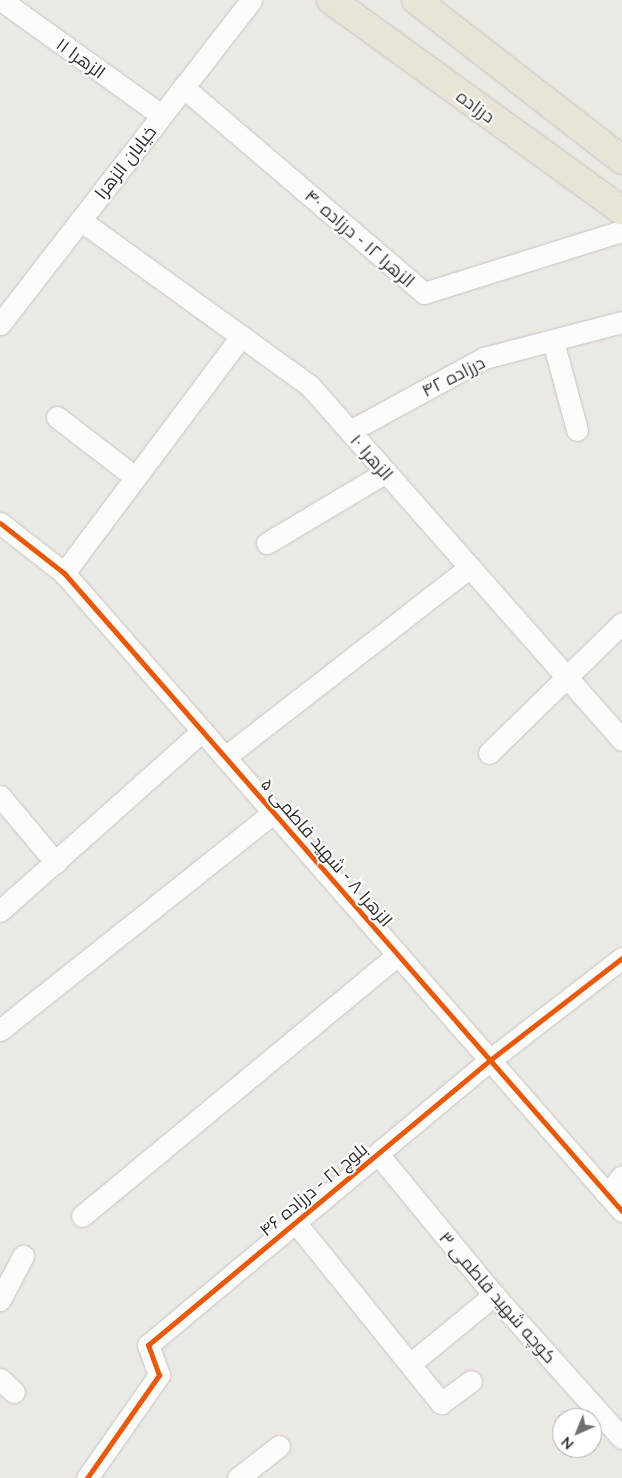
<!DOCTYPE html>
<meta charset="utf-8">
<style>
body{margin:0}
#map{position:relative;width:622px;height:1478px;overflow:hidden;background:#ece8e4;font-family:Lato,Cairo,sans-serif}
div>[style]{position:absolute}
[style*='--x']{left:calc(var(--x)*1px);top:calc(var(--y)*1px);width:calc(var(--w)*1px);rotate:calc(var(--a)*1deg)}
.roads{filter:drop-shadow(0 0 1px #c5c4c5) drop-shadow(0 0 1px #c5c4c5)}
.minor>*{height:21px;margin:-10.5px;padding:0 10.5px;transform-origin:10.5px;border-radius:10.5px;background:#fcfcfb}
.major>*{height:28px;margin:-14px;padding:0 14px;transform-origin:14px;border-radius:14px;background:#e8e4d6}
.cycleway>*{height:5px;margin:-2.5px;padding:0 2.5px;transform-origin:2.5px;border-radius:2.5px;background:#e8590c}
span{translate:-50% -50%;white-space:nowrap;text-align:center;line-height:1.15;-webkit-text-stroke:4px #fff;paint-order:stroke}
.street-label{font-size:18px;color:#2e2e2e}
.north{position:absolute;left:552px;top:1408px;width:50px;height:50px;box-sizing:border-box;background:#fff;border:1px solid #ababab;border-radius:50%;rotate:224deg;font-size:14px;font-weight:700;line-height:20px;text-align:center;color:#2e2e2e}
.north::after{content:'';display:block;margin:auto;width:18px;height:22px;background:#706f6e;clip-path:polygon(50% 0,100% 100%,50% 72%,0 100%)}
</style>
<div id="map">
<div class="roads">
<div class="minor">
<i style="--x:1;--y:0;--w:197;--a:35.7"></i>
<i style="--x:183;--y:87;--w:317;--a:40.5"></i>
<i style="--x:424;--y:293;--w:207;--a:-17.4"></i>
<i style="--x:80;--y:220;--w:284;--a:35.8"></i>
<i style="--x:310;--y:386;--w:472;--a:48.6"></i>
<i style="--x:0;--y:324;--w:410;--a:-52.2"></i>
<i style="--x:553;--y:341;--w:92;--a:74.9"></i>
<i style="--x:57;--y:417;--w:98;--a:37.6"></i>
<i style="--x:350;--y:431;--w:153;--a:-28.6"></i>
<i style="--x:484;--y:358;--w:143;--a:-14.6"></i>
<i style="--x:0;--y:523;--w:81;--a:38"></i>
<i style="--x:64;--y:573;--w:848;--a:48.83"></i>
<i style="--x:267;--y:543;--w:139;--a:-30.8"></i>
<i style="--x:64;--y:573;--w:296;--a:-53.2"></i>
<i style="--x:489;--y:753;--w:186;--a:-44.3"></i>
<i style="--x:225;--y:757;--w:310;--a:-37.8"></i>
<i style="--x:0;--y:796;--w:87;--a:50.1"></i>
<i style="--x:0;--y:911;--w:271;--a:-41.7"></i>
<i style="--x:0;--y:1030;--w:349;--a:-38.5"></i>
<i style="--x:378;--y:1154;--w:183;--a:50.6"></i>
<i style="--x:494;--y:1295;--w:192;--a:48.2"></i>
<i style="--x:607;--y:1194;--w:23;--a:-50"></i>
<i style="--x:82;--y:1216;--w:410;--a:-39.6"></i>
<i style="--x:295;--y:1222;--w:233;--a:51.1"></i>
<i style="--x:441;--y:1403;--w:37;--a:-36"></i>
<i style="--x:0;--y:1300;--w:50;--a:-62.4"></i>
<i style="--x:410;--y:1364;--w:109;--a:-39.4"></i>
<i style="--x:0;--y:1379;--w:19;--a:43"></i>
<i style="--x:87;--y:1478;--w:126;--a:-55"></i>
<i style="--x:159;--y:1375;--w:32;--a:-110"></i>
<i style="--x:148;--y:1345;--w:445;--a:-39.8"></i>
<i style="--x:490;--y:1060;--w:167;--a:-37.7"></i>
<i style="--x:238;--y:1478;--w:52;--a:-38"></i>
</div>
<div class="major">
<i style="--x:331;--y:0;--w:359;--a:35.9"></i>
<i style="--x:416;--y:0;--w:261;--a:37.8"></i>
</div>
</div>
<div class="cycleway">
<i style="--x:0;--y:523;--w:81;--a:38"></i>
<i style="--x:64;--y:573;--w:848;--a:48.83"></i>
<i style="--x:87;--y:1478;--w:126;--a:-55"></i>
<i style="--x:159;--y:1375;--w:32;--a:-110"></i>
<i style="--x:148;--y:1345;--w:445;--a:-39.8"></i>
<i style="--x:490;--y:1060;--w:167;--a:-37.7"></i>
</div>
<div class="street-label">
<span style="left:81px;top:58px;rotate:36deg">الزهرا ۱۱</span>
<span style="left:476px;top:106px;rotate:36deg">درزاده</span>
<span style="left:125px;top:162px;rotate:-52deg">خیابان الزهرا</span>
<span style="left:360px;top:238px;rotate:41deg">الزهرا ۱۲ - درزاده ۴۰</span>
<span style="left:453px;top:376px;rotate:-27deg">درزاده ۴۲</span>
<span style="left:372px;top:457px;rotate:49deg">الزهرا ۱۰</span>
<span style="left:327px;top:852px;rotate:49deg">الزهرا ۸ - شهید فاطمی ۵</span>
<span style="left:313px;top:1189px;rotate:-40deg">بلوچ ۲۱ - درزاده ۴۶</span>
<span style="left:498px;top:1297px;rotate:49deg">کوچه شهید فاطمی ۳</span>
</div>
<div class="north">N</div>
</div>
